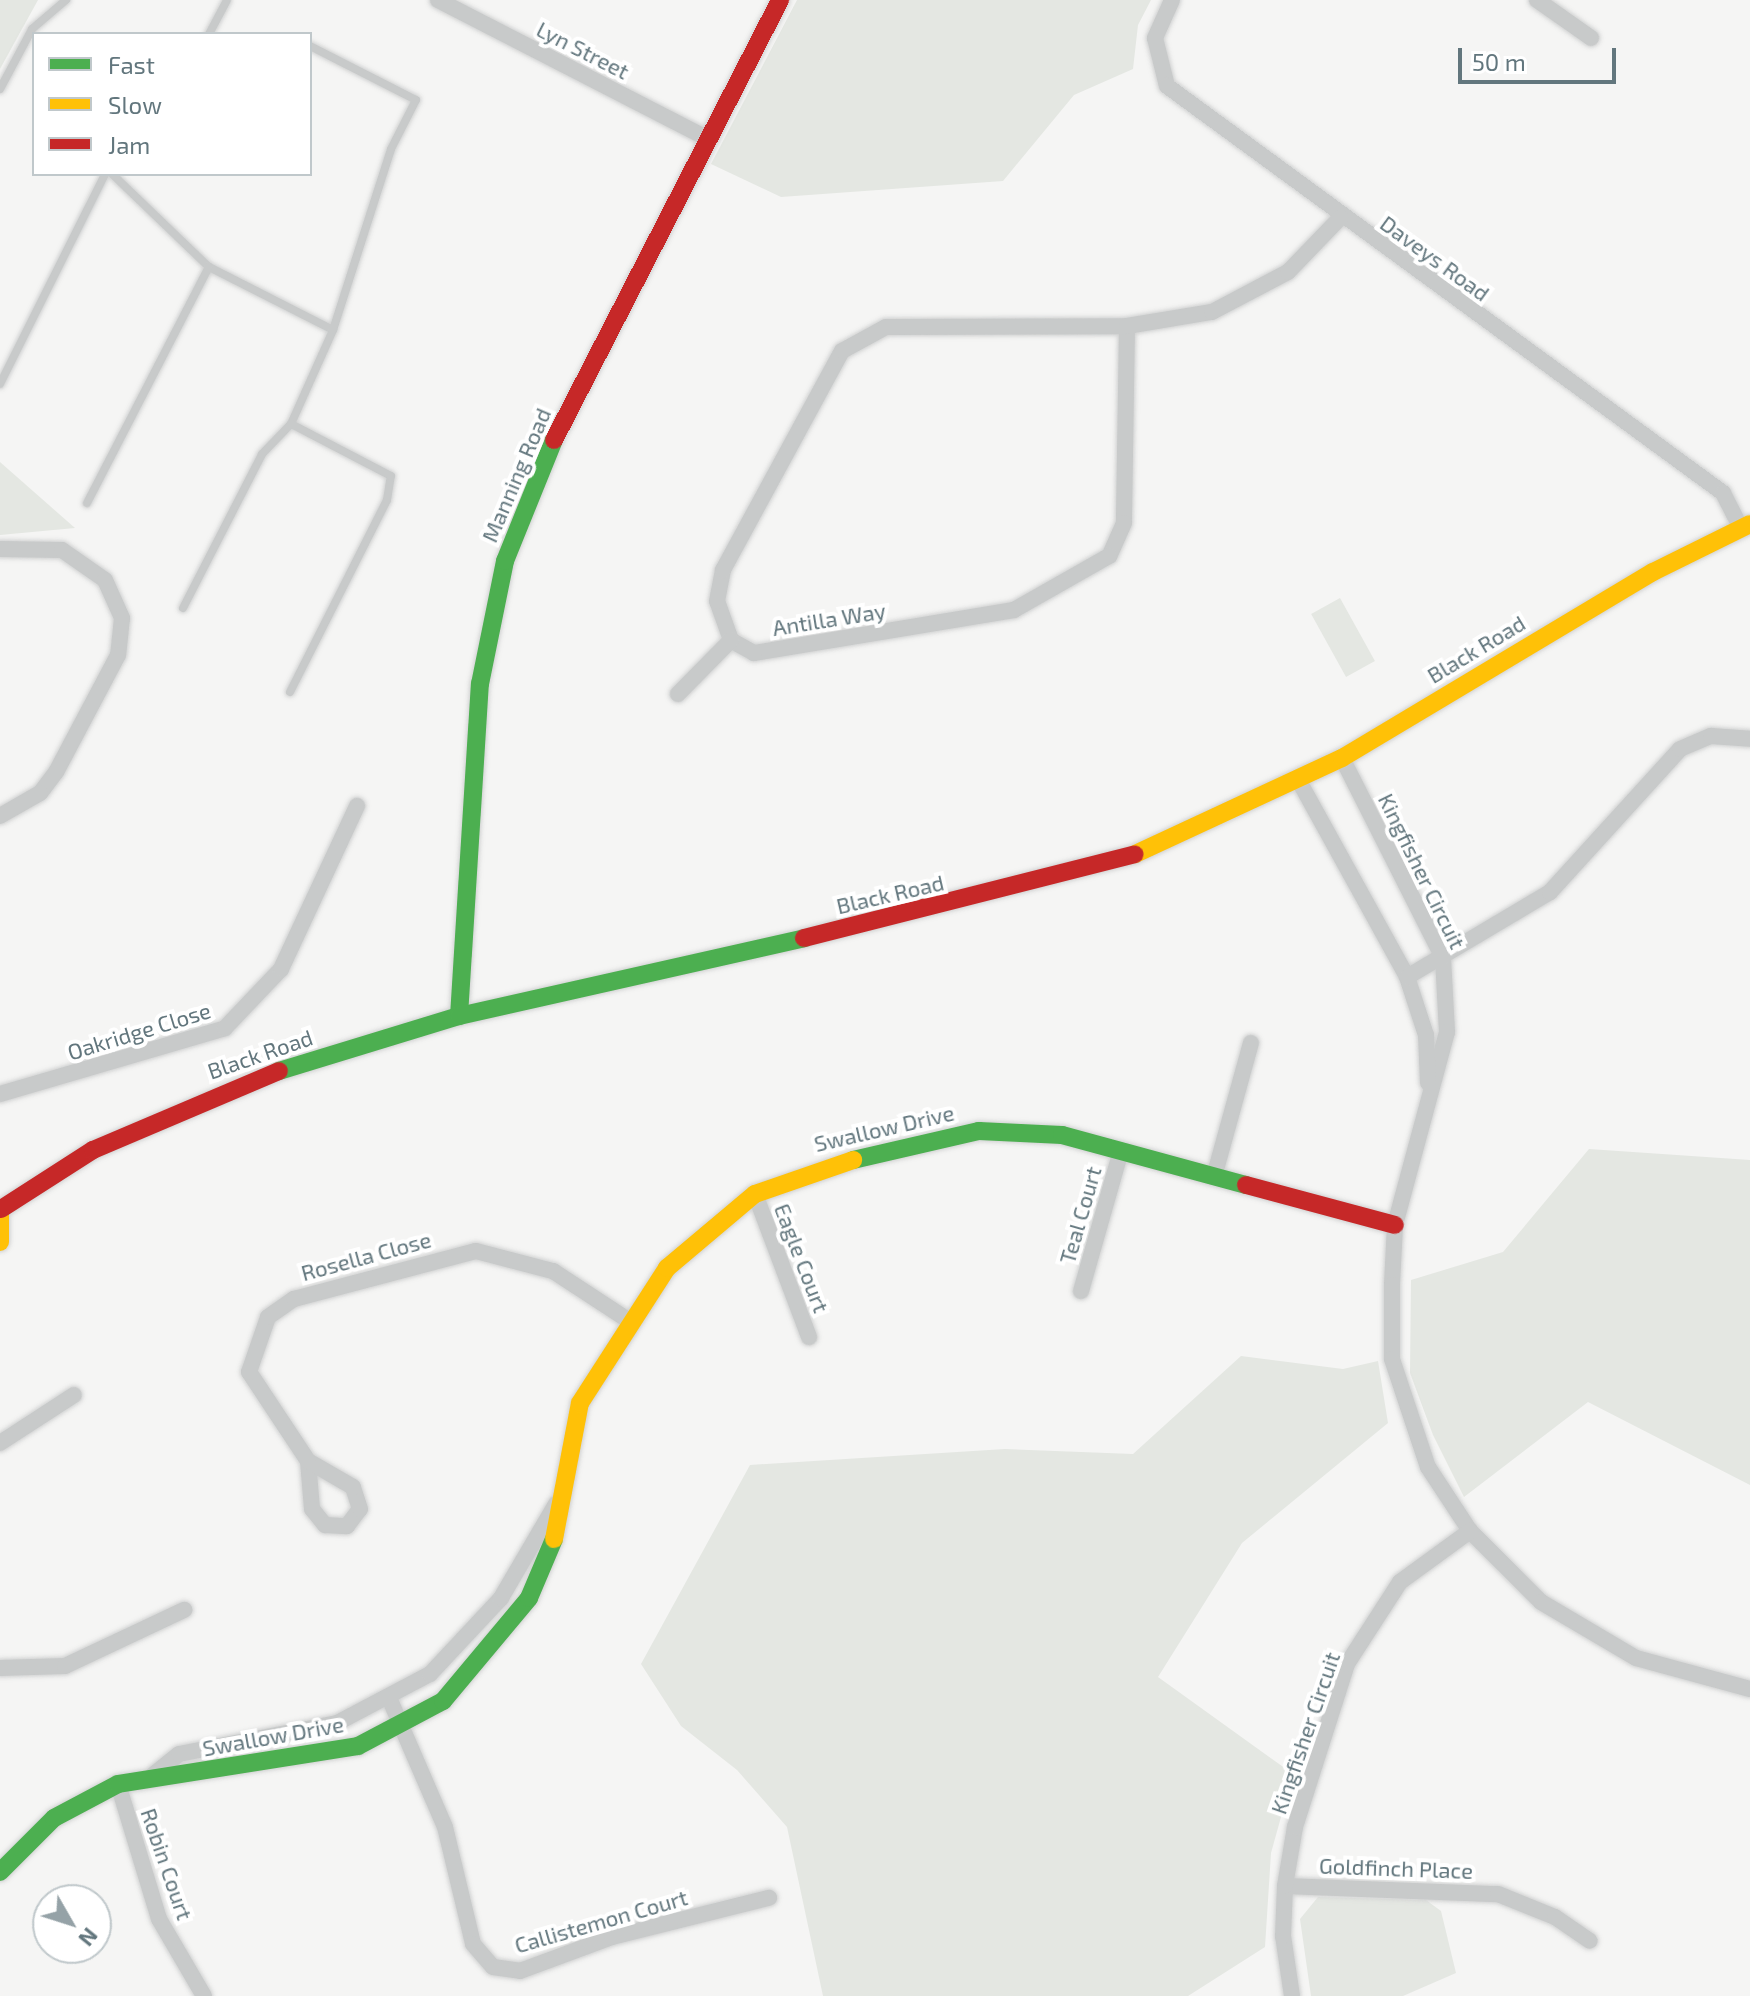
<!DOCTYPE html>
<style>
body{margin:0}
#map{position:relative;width:1750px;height:1996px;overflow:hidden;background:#f5f5f4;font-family:"Exo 2",sans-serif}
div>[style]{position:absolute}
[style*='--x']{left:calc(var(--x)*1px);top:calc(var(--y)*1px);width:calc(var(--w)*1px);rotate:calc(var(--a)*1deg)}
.green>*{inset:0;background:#e4e7e2;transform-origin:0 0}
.roads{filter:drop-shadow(0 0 2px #d1d2d2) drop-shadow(0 0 2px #d1d2d2)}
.lane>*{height:8px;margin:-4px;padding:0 4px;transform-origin:4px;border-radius:4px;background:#c8caca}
.street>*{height:16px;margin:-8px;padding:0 8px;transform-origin:8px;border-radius:8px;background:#c8caca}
.fast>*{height:18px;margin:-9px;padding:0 9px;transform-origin:9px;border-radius:9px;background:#4caf50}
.slow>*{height:18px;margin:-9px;padding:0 9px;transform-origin:9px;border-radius:9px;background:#ffc107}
.jam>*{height:18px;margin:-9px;padding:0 9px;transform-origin:9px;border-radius:9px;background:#c62828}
span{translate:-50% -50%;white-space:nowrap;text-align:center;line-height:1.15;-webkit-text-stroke:8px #fff;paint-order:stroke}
.street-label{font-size:22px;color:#62767d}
.legend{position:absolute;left:32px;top:32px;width:280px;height:144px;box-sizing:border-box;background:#fff;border:2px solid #c0c8cb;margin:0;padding:10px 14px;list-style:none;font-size:24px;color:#62767d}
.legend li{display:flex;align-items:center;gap:16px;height:40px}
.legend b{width:40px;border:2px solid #c0c8cb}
.north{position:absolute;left:32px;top:1884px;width:80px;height:80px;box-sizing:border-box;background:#fff;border:2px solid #c0c8cb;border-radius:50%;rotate:129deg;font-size:22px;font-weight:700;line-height:32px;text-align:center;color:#62767d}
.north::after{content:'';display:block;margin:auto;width:28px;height:36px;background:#95a2a7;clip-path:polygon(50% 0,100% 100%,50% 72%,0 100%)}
.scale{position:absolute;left:1458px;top:48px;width:158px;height:36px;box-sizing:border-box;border:4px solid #62767d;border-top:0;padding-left:10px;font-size:24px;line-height:28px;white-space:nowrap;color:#62767d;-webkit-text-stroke:6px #fff;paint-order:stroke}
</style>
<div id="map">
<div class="green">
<i style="clip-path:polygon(0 0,38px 0,0 69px)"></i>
<i style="clip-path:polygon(797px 0,1151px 0,1138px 25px,1133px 69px,1074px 95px,1003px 181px,781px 197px,711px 164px)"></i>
<i style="clip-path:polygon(0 462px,75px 528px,0 535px)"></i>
<i style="left:1340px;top:598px;width:72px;height:33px;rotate:61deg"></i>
<i style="clip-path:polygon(1589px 1149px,1750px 1160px,1750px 1485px,1588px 1402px,1464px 1497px,1433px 1435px,1410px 1373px,1411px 1280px,1503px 1252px)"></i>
<i style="clip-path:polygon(1241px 1356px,1343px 1369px,1378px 1361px,1388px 1423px,1242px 1543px,1158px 1677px,1293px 1774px,1271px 1853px,1265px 1947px,1188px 1996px,823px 1996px,787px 1827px,737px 1770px,681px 1726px,641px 1664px,750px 1465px,1005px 1449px,1133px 1454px)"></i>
<i style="clip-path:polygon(1318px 1897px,1426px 1900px,1441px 1911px,1456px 1973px,1403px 1996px,1311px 1996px,1300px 1919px)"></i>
</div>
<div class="roads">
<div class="lane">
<i style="--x:209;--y:34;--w:38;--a:-62"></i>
<i style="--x:0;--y:89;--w:68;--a:-61.9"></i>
<i style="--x:32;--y:29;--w:45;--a:-40.5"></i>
<i style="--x:112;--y:174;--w:134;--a:43.8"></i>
<i style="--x:209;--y:267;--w:139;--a:26.9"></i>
<i style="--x:0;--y:384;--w:235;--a:-63.4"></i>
<i style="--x:87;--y:503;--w:266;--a:-62.7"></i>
<i style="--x:183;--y:608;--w:173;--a:-62.8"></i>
<i style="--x:262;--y:454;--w:42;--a:-46"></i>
<i style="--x:291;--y:424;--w:103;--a:-65.9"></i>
<i style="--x:333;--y:330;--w:190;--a:-72.2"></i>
<i style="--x:391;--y:149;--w:55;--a:-63"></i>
<i style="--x:416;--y:100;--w:119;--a:-153"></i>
<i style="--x:290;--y:692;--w:215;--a:-63.2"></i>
<i style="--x:387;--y:500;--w:24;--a:-81"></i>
<i style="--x:391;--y:476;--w:113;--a:-152.5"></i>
</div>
<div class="street">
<i style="--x:438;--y:0;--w:304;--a:27.2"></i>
<i style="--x:1172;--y:0;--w:42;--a:114.1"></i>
<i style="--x:1155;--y:38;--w:49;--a:76"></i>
<i style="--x:1167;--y:86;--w:689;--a:36.2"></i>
<i style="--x:1723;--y:493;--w:39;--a:63"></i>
<i style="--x:1537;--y:0;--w:66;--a:35.1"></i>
<i style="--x:1127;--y:326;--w:197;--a:90.9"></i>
<i style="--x:1124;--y:523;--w:36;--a:114"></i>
<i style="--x:1109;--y:556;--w:109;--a:150.4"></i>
<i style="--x:1014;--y:610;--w:264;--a:170.6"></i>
<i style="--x:754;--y:653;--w:26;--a:-151"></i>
<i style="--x:731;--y:640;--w:41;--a:-109.7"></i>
<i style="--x:717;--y:601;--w:32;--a:-79"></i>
<i style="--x:723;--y:570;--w:249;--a:-61.5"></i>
<i style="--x:842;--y:351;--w:50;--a:-28.6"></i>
<i style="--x:886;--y:327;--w:241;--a:-0.2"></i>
<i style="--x:1127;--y:326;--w:86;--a:-9.4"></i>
<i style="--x:1212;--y:312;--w:86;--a:-27.8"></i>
<i style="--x:1288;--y:272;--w:76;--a:-46.1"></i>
<i style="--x:0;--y:549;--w:62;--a:0.9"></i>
<i style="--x:62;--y:550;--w:52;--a:34.9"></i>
<i style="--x:105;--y:580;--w:42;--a:65.9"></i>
<i style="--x:122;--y:618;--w:37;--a:96"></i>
<i style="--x:118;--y:655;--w:132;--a:117.9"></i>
<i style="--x:56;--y:772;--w:26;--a:127"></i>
<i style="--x:40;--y:793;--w:46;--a:150.1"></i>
<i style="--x:678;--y:694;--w:76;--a:-45.5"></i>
<i style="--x:1342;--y:758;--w:224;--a:63.2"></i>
<i style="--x:1443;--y:958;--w:74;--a:86.9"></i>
<i style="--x:1447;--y:1032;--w:200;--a:105.1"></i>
<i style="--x:1395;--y:1225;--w:60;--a:92.9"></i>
<i style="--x:1392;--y:1285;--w:74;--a:90"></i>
<i style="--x:1392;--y:1359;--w:114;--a:71.6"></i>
<i style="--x:1428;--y:1467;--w:77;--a:56.7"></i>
<i style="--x:1470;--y:1531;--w:100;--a:45"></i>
<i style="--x:1541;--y:1602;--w:110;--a:30.5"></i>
<i style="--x:1636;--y:1658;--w:118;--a:15.2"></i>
<i style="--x:1299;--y:781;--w:224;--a:61.1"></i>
<i style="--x:1407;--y:977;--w:61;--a:71.9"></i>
<i style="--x:1426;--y:1035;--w:48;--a:87.6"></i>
<i style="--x:1407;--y:977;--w:166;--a:-30.7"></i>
<i style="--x:1550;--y:892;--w:193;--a:-47.7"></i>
<i style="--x:1680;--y:749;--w:34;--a:-23"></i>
<i style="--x:1711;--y:736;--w:39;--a:4"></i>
<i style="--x:0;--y:1094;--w:234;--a:-16.3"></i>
<i style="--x:225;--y:1028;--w:81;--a:-46.5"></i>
<i style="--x:281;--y:969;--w:180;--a:-65"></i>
<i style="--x:1214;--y:1177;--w:139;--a:-74.6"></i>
<i style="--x:755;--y:1194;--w:153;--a:69.3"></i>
<i style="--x:1081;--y:1291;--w:146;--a:-74.1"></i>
<i style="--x:0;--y:1443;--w:88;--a:-33"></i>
<i style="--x:308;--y:1461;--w:48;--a:85.2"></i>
<i style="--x:312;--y:1509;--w:21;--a:51"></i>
<i style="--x:325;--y:1525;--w:22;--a:3"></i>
<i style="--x:347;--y:1526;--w:21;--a:-53"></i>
<i style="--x:360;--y:1509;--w:23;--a:-108"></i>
<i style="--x:353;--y:1487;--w:52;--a:-150"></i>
<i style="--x:308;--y:1461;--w:107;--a:-123.5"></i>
<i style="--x:249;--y:1372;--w:58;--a:-70.9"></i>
<i style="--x:268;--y:1317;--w:32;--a:-35"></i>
<i style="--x:294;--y:1299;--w:188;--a:-14.8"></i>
<i style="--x:476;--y:1251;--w:80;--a:14.6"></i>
<i style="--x:553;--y:1271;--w:90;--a:33.2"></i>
<i style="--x:0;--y:1668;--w:65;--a:-1.8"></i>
<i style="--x:65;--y:1666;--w:132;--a:-25.2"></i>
<i style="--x:390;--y:1700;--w:138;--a:66.6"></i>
<i style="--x:445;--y:1827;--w:120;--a:76.5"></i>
<i style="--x:473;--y:1944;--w:30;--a:49"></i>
<i style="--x:493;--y:1967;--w:27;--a:8"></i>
<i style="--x:520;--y:1971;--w:98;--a:-20.3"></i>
<i style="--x:612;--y:1937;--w:162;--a:-14"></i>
<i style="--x:153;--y:1775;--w:33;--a:-39"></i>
<i style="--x:179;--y:1754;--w:161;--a:-11.1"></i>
<i style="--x:337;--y:1723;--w:105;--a:-27.8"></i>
<i style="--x:430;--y:1674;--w:104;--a:-46.9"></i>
<i style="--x:501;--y:1598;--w:109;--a:-59.7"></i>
<i style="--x:118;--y:1784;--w:141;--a:73.1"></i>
<i style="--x:159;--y:1919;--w:89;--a:59.7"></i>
<i style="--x:1285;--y:1886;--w:213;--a:2.2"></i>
<i style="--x:1498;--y:1894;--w:61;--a:22"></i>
<i style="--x:1555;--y:1917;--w:42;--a:34.4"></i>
<i style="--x:1292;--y:1996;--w:61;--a:-98.5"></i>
<i style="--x:1283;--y:1936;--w:50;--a:-87.7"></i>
<i style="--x:1285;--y:1886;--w:60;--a:-80.4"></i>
<i style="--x:1295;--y:1827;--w:171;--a:-72.3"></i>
<i style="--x:1347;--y:1664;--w:98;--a:-57.1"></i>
<i style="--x:1400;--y:1582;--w:87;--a:-36.1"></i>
</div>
<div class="fast">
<i style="--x:459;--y:1016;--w:333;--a:-86.4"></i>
<i style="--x:480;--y:684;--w:126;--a:-78.5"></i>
<i style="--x:505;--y:561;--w:131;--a:-68"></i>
<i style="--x:279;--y:1071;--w:188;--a:-17"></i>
<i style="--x:459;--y:1016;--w:354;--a:-12.7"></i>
<i style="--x:853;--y:1160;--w:129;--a:-13"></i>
<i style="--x:979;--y:1131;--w:83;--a:2.8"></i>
<i style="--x:1062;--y:1135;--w:191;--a:15.2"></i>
<i style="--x:0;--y:1872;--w:76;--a:-45"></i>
<i style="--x:54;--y:1818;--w:72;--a:-28"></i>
<i style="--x:118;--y:1784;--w:243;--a:-9"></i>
<i style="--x:358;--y:1746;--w:96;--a:-27.9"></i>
<i style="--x:443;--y:1701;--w:134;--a:-50.1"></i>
<i style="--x:529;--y:1598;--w:64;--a:-67"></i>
</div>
<div class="slow">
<i style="--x:1135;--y:854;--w:228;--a:-24.9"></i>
<i style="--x:1342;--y:758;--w:362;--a:-30.9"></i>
<i style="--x:1653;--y:572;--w:108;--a:-26.3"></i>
<i style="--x:0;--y:1208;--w:34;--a:90"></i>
<i style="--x:554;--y:1539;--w:138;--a:-79.2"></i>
<i style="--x:580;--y:1403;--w:161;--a:-57.2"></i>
<i style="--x:667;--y:1268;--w:115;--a:-40.1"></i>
<i style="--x:755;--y:1194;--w:104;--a:-19.1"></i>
</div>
<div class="jam">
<i style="--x:554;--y:440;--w:495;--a:-62.8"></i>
<i style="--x:804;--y:938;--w:341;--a:-14.2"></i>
<i style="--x:1246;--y:1185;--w:154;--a:15"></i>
<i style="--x:1;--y:1209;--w:109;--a:-32.7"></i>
<i style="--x:93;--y:1150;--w:202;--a:-23"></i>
</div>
</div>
<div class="street-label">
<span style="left:583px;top:50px;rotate:27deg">Lyn Street</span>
<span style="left:1435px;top:258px;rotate:36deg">Daveys Road</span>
<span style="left:516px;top:475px;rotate:-67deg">Manning Road</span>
<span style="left:829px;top:619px;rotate:-9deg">Antilla Way</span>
<span style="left:1476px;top:649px;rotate:-31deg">Black Road</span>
<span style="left:1422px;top:871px;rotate:64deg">Kingfisher Circuit</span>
<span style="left:890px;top:894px;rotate:-13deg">Black Road</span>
<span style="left:139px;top:1031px;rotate:-17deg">Oakridge Close</span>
<span style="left:260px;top:1054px;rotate:-19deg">Black Road</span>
<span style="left:884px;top:1128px;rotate:-13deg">Swallow Drive</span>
<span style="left:1080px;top:1215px;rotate:-74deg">Teal Court</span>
<span style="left:366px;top:1256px;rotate:-15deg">Rosella Close</span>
<span style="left:802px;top:1258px;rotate:69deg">Eagle Court</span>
<span style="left:1305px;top:1733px;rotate:-71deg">Kingfisher Circuit</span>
<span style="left:273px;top:1736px;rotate:-10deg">Swallow Drive</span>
<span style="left:167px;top:1864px;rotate:71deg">Robin Court</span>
<span style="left:1396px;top:1868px;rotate:2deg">Goldfinch Place</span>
<span style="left:601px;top:1921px;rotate:-16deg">Callistemon Court</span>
</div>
<ul class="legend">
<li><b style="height:10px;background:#4caf50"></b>Fast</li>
<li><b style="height:10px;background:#ffc107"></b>Slow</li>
<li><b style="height:10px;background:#c62828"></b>Jam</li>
</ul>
<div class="north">N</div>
<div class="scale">50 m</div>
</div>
